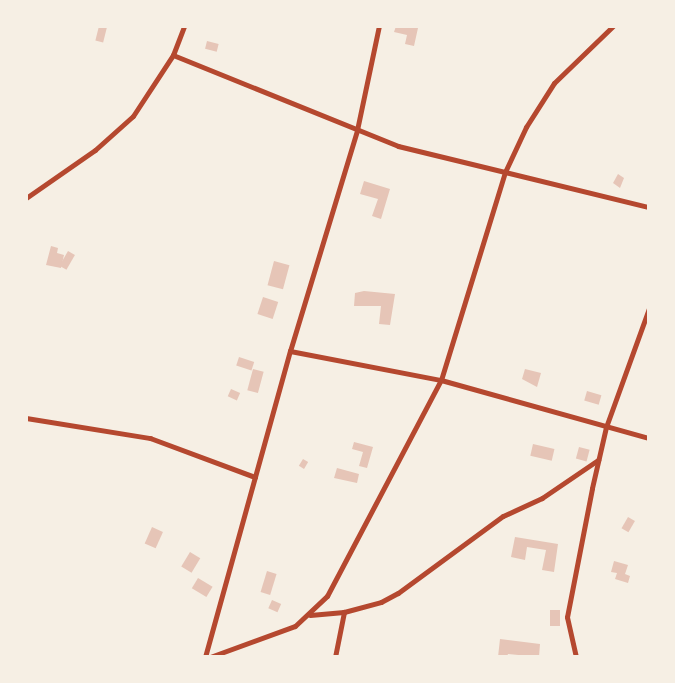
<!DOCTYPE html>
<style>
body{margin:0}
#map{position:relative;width:675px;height:683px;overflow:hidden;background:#f6efe4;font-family:Mulish,sans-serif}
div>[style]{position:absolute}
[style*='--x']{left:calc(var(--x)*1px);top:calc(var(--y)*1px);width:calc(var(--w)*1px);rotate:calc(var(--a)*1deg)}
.building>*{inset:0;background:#e6c5b7;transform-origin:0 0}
.minor>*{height:5px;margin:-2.5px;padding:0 2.5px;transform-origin:2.5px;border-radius:2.5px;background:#b5482f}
span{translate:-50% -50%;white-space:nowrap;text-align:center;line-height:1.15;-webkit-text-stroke:4.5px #f6efe4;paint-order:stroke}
.frame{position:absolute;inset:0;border:28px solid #f6efe4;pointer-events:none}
</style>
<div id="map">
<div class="building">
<i style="left:99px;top:26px;width:8px;height:15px;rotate:14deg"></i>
<i style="clip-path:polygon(396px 26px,418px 28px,414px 46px,405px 44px,407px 35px,394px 32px)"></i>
<i style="left:207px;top:41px;width:12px;height:8px;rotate:14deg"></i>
<i style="clip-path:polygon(618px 174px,624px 178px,620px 188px,613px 183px)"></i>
<i style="clip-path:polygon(364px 181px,390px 189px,381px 219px,372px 216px,378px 199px,360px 194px)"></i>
<i style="clip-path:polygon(51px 246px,58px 248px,57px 253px,64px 255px,61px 268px,46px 265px)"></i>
<i style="left:68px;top:251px;width:8px;height:17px;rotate:30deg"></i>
<i style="left:274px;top:261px;width:16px;height:25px;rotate:15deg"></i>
<i style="clip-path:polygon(364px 291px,395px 294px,390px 325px,379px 324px,381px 306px,354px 306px,355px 293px)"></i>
<i style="left:263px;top:297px;width:16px;height:18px;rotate:18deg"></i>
<i style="left:239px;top:357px;width:16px;height:9px;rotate:18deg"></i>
<i style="left:253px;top:369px;width:11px;height:22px;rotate:15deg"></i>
<i style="clip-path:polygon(525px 369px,541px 373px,537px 387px,522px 379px)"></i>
<i style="left:231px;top:389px;width:10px;height:8px;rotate:24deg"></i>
<i style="left:587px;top:391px;width:15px;height:10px;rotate:16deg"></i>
<i style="clip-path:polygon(354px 442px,373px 447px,367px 468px,359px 466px,363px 452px,352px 449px)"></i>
<i style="left:533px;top:444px;width:22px;height:12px;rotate:13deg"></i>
<i style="left:579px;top:447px;width:11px;height:12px;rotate:15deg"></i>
<i style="left:303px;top:459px;width:6px;height:8px;rotate:31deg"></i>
<i style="clip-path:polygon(337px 468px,359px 474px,357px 483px,334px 478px)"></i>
<i style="left:628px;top:517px;width:8px;height:13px;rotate:30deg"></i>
<i style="left:152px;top:527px;width:12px;height:18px;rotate:24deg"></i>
<i style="clip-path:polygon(515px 537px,558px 544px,554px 572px,542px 570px,546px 550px,527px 547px,525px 560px,511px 557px)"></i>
<i style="left:190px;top:552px;width:12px;height:17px;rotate:31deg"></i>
<i style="clip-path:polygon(614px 561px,628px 565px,625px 574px,630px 576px,628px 583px,615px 579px,617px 573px,611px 572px)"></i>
<i style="left:267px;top:571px;width:10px;height:22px;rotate:17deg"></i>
<i style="left:198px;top:578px;width:17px;height:12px;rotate:31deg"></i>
<i style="left:272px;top:600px;width:10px;height:9px;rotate:24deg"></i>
<i style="left:550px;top:610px;width:10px;height:16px"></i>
<i style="clip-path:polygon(500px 639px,540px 644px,539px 657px,508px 654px,507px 657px,498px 657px)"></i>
</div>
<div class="minor">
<i style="--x:173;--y:55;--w:243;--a:22"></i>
<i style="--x:398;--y:146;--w:258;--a:13.7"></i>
<i style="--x:26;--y:198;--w:84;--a:-34.8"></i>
<i style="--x:95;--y:150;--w:51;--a:-41.8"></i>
<i style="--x:133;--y:116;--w:73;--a:-56.7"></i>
<i style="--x:173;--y:55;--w:31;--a:-69"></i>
<i style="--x:290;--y:351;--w:154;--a:10.9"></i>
<i style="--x:441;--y:380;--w:216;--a:15.6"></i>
<i style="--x:26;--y:418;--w:126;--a:9.2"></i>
<i style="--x:150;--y:438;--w:112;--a:20.4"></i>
<i style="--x:310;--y:615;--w:34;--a:-5"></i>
<i style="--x:344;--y:612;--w:38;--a:-15"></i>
<i style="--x:381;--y:602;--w:19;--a:-28"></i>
<i style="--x:398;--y:593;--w:130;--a:-36.3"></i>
<i style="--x:503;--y:516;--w:43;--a:-24.8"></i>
<i style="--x:542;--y:498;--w:68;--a:-34.2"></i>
<i style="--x:205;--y:657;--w:318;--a:-74.5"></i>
<i style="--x:290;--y:351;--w:231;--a:-73.1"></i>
<i style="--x:357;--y:130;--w:106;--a:-78.1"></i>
<i style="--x:210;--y:657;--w:90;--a:-20"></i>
<i style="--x:295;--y:626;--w:44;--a:-43.2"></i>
<i style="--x:327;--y:596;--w:244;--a:-62.2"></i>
<i style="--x:441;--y:380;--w:218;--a:-72.9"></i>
<i style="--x:505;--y:172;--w:50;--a:-65"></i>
<i style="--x:526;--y:127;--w:52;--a:-57.5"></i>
<i style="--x:554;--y:83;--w:82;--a:-44"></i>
<i style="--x:335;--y:657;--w:46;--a:-78.7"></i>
<i style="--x:576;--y:657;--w:41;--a:-102.7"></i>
<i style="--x:567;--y:617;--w:131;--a:-79"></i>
<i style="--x:592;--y:488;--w:63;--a:-77.1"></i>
<i style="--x:606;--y:427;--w:127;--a:-70.1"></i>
</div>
<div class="frame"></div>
</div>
